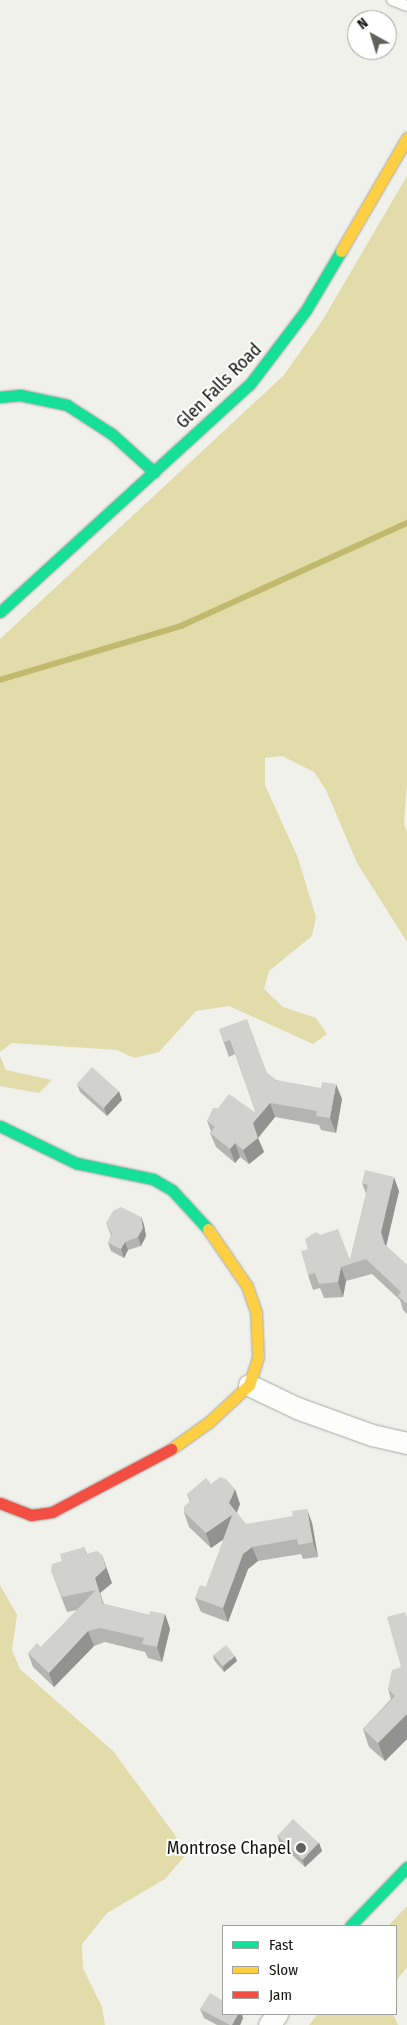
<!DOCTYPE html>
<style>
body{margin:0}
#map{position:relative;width:407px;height:2025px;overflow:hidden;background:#f1f1ec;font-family:"Fira Sans Condensed",sans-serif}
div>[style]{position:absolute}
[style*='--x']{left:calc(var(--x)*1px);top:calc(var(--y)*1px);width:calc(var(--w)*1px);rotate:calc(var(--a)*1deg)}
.green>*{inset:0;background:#e1dca9}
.stream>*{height:5.5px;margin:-2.75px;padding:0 2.75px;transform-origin:2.75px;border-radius:2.75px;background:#c1b96e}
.roads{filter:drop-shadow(0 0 1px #a8a7a3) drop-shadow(0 0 1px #a8a7a3)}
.lane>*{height:10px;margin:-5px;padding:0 5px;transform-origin:5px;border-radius:5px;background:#fdfdfc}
.street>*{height:21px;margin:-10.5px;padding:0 10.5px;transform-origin:10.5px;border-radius:10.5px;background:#fdfdfc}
.fast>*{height:11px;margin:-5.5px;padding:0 5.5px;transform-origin:5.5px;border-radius:5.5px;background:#16e098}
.slow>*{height:11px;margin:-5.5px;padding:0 5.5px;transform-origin:5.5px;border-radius:5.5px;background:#ffcf43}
.jam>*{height:11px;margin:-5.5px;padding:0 5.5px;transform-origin:5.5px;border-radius:5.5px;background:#f24e42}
.wall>*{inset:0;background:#b4b4b0}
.shaded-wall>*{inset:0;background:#929290}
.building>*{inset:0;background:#d1d1cd;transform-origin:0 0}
.dots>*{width:14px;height:14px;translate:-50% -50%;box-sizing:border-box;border:2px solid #fff;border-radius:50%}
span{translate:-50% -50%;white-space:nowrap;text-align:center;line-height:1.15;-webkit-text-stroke:4px #fff;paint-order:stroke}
.street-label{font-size:18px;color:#141410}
.poi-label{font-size:18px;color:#141410}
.right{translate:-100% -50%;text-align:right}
.legend{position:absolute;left:222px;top:1925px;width:175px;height:90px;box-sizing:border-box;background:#fff;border:1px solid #a1a19f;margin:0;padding:6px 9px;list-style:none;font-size:15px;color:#141410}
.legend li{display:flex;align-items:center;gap:10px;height:25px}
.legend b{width:25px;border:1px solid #a1a19f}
.north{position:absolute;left:347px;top:10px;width:50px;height:50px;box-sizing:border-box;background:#fff;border:1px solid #a1a19f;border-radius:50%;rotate:321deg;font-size:14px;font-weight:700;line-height:20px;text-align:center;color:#141410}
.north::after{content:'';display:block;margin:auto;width:18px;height:22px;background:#61615d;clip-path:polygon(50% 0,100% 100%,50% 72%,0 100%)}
</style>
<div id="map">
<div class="green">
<i style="clip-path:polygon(407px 176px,407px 782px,404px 823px,407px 832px,407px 942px,357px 863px,326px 790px,314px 772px,282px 756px,265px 758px,265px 785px,298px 858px,316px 917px,312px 936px,269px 971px,264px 989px,283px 1007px,316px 1018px,327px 1034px,313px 1044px,229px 1006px,196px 1011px,159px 1052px,134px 1058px,117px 1050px,12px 1043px,0 1052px,0 639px,284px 375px,322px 321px)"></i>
<i style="clip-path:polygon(0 1056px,6px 1070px,52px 1080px,39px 1093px,0 1086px)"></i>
<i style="clip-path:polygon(0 1585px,17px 1615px,12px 1650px,20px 1669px,113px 1751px,175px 1835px,184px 1857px,165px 1879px,107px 1913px,82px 1944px,83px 1968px,102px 2007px,105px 2025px,0 2025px)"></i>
<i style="clip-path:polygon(407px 1906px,407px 1967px,397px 1980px,396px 1990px,396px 1926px,388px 1926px)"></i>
<i style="clip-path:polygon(318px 2014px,393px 2014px,398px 2025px,309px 2025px)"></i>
</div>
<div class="stream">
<i style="--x:0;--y:680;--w:189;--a:-16.6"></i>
<i style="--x:181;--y:626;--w:248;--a:-24.5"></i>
</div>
<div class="roads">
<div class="lane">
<i style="--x:392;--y:0;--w:16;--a:22"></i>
</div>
<div class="street">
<i style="--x:249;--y:1385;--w:53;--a:25.6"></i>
<i style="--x:297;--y:1408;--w:80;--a:19.8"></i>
<i style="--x:372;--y:1435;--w:36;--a:13"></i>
<i style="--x:269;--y:2025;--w:14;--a:-54"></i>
</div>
<div class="fast">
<i style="--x:0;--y:397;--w:20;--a:-6"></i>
<i style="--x:20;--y:395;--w:48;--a:12"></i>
<i style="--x:67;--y:405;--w:54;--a:32.8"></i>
<i style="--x:112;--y:434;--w:57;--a:42.1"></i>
<i style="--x:0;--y:612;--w:338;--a:-42.4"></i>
<i style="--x:250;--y:384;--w:93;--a:-52.9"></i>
<i style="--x:306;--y:310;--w:69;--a:-59.3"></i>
<i style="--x:0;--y:1126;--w:85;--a:26"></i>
<i style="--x:76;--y:1163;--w:79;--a:11.7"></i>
<i style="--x:153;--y:1179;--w:22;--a:30"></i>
<i style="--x:172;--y:1190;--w:53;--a:47.3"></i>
<i style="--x:350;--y:1926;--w:82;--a:-46"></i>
</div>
<div class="slow">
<i style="--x:341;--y:251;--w:131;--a:-59.7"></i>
<i style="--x:171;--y:1449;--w:47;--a:-35.4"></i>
<i style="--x:209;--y:1422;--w:54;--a:-42.8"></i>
<i style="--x:249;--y:1385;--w:29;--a:-72"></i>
<i style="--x:258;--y:1357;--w:45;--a:-92.5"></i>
<i style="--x:256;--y:1312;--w:28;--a:-109"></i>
<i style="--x:247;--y:1286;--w:69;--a:-124.4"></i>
</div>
<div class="jam">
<i style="--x:0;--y:1503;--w:33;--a:21"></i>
<i style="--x:31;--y:1515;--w:21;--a:-8"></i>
<i style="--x:52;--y:1512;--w:135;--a:-27.9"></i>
</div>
</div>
<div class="wall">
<i style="clip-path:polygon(219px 1029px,267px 1073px,276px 1080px,342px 1099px,336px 1133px,321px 1130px,319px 1125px,275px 1117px,258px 1138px,264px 1152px,249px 1164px,240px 1157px,235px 1163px,216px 1147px,210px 1133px,211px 1131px,207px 1121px,256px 1113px,235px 1054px,229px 1057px)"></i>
<i style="clip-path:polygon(77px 1084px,122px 1100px,107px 1116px,80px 1092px)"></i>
<i style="clip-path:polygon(362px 1183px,399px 1191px,386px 1246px,407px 1265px,407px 1314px,403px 1310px,400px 1300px,372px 1274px,346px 1281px,343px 1297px,324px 1298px,320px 1288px,313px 1290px,308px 1275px,308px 1249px,350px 1260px,366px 1194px)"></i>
<i style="clip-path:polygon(141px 1217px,144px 1225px,146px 1236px,141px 1246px,128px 1250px,124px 1258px,111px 1251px,108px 1243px,111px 1235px,106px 1223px)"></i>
<i style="clip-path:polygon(211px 1484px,240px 1504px,237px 1513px,246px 1524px,312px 1523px,318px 1557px,303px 1559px,301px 1554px,258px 1561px,248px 1569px,228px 1622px,201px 1612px,195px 1598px,206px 1587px,224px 1539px,211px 1548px,189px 1527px,184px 1512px,190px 1501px,187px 1494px)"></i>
<i style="clip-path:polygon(84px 1547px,87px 1554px,112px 1583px,100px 1593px,104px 1604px,149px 1615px,165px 1614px,170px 1629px,162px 1662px,148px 1658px,145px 1652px,105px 1642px,94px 1646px,54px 1687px,33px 1667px,28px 1653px,41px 1647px,77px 1610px,67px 1612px,51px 1570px,62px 1561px)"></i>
<i style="clip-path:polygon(405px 1612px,407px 1739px,385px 1761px,369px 1747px,363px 1729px,391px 1699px,388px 1689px,401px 1667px)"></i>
<i style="clip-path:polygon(213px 1655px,237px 1661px,224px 1672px,214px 1660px)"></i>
<i style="clip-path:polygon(277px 1835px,319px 1843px,322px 1851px,305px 1867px,280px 1844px)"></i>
<i style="clip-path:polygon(200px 2009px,243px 2018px,240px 2025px,217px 2025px,204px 2018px)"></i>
</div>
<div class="shaded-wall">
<i style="clip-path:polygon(336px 1084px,342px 1099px,336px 1133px,330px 1118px)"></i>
<i style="clip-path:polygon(119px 1091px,122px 1100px,107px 1116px,104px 1108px)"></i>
<i style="clip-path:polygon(270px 1103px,275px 1117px,258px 1138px,264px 1152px,249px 1164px,243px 1150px,253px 1123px)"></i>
<i style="clip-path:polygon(235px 1143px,240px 1157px,235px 1163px,230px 1149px)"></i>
<i style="clip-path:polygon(394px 1177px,399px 1191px,386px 1247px,390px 1258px,381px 1232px)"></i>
<i style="clip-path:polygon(141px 1217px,144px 1225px,146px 1236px,141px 1246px,138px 1237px)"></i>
<i style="clip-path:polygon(125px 1242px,128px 1250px,124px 1258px,121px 1249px)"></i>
<i style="clip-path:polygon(341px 1267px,346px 1281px,343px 1297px,338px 1282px)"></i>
<i style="clip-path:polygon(235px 1489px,240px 1504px,234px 1518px,229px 1503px)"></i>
<i style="clip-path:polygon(307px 1509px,312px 1523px,318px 1557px,313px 1542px)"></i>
<i style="clip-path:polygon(232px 1515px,238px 1529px,211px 1548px,206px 1533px)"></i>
<i style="clip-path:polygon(252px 1547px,258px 1561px,248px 1569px,228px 1622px,223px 1608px,243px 1554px)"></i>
<i style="clip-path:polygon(102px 1555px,112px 1583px,100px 1593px,108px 1619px,95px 1578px)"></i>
<i style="clip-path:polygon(165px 1614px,170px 1629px,162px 1662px,157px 1647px)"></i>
<i style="clip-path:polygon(88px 1631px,94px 1646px,54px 1687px,49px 1673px)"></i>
<i style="clip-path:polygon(235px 1656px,237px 1661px,224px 1672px,223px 1667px)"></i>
<i style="clip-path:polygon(407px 1714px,407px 1739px,385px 1761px,378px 1743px)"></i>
<i style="clip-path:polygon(319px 1843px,322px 1851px,305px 1867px,302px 1859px)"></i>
<i style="clip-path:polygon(238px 2014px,242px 2014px,243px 2018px,240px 2025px,232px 2025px)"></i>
</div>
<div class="building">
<i style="clip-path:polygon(247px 1019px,267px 1073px,276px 1080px,321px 1088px,322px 1082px,336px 1084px,330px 1118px,316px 1116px,317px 1111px,270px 1103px,253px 1123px,258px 1138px,243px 1150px,235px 1143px,230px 1149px,210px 1133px,215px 1127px,207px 1121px,213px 1108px,218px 1108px,229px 1094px,256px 1113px,230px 1040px,224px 1042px,219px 1029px)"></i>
<i style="left:92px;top:1067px;width:36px;height:23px;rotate:42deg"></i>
<i style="clip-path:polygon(365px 1170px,394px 1177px,381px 1232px,384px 1244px,407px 1265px,407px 1304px,398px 1296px,401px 1292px,366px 1259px,341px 1267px,338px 1282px,319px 1284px,315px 1273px,308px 1275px,301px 1251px,308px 1249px,305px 1239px,316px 1232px,320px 1235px,338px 1229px,350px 1260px,368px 1185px,362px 1183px)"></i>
<i style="clip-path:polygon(121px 1207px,141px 1217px,143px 1228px,138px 1237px,125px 1242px,121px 1249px,108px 1243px,112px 1234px,106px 1223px,113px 1211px)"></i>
<i style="clip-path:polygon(220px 1477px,226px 1479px,235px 1489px,229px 1503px,246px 1524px,293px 1516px,292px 1511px,307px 1509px,313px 1542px,298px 1545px,297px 1539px,252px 1547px,243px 1554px,223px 1608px,195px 1598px,200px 1585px,206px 1587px,232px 1515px,206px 1533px,184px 1512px,184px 1507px,191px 1500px,187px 1494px,206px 1478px,211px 1484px)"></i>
<i style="clip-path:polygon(84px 1547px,86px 1554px,97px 1551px,102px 1555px,106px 1568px,95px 1578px,103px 1604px,149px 1615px,150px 1611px,165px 1614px,157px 1647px,142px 1644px,144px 1638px,100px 1628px,88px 1631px,49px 1673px,28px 1653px,37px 1643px,41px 1647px,96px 1590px,62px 1597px,51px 1570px,52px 1564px,62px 1561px,60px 1554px)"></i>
<i style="clip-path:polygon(405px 1612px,407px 1617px,407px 1714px,378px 1743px,363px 1729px,395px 1696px,388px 1689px,392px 1670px,401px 1667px,387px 1617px)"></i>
<i style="left:226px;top:1645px;width:14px;height:16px;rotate:51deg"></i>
<i style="left:293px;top:1819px;width:35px;height:23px;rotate:43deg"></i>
<i style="clip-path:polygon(210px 1993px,223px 2001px,223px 2014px,238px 2014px,232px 2025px,230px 2025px,200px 2009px)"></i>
</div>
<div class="dots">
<i style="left:301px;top:1848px;background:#61615d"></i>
</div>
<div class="street-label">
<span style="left:219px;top:386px;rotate:-45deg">Glen Falls Road</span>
</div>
<div class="poi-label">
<span class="right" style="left:291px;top:1848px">Montrose Chapel</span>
</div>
<ul class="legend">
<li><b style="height:6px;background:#16e098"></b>Fast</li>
<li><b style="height:6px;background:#ffcf43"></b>Slow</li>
<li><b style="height:6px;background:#f24e42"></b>Jam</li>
</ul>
<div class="north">N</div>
</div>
